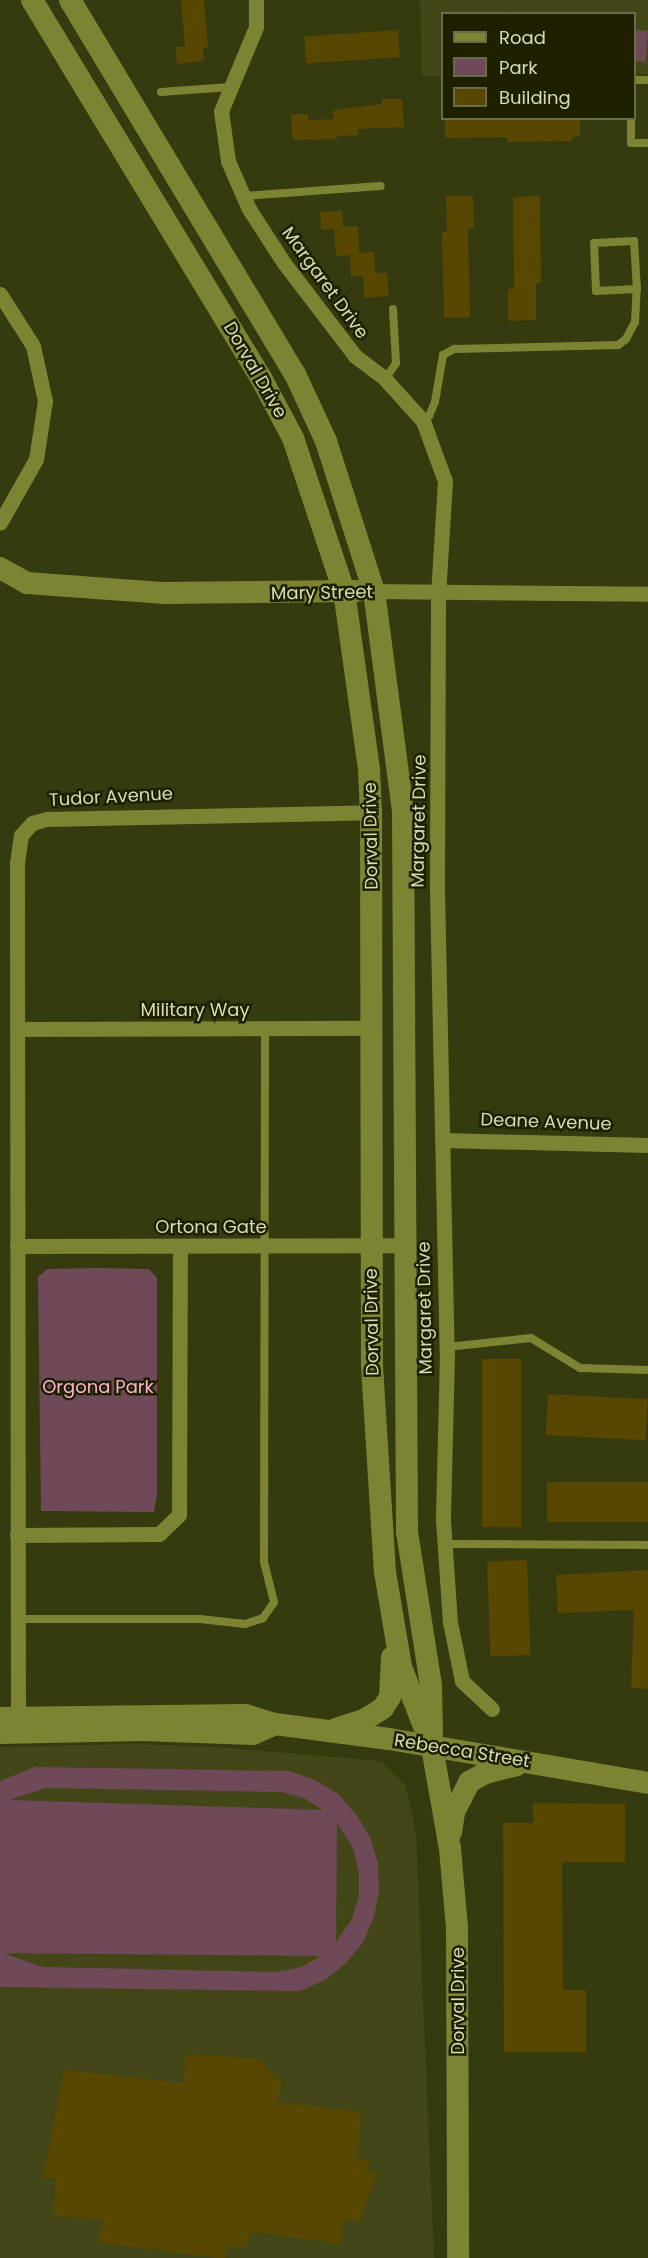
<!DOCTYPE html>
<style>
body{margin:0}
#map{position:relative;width:648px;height:2258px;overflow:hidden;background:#363a0f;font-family:Poppins,sans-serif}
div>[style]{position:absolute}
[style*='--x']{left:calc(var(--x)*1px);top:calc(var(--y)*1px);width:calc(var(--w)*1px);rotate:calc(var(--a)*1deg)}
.built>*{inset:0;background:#434717}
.green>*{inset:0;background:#6e4958;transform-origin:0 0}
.building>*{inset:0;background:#574700;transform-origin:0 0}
.lane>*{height:8px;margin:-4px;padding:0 4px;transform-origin:4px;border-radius:4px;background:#7c8433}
.street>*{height:15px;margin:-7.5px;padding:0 7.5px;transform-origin:7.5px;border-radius:7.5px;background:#7c8433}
.secondary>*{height:22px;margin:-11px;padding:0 11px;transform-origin:11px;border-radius:11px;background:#7c8433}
span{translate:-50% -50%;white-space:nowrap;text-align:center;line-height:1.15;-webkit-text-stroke:5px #1e2000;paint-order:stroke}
.street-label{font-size:18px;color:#d7dcb5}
.park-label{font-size:18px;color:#fcb4d0}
.legend{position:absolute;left:441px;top:12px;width:195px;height:108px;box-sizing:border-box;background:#1e2000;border:2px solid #686b48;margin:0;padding:8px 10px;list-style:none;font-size:18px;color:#d7dcb5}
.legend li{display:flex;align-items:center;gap:12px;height:30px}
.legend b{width:30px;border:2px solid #686b48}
</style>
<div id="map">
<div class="built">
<i style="clip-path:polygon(420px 0,648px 0,648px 74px,635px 74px,634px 14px,442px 14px,442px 76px,422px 76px)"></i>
<i style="clip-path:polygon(133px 1744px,216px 1747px,381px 1761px,406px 1786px,416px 1833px,434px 2258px,0 2258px,0 1747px)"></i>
</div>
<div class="green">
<i style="left:635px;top:30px;width:13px;height:31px;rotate:4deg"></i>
<i style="clip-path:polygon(97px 1268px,149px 1269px,157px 1278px,157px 1495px,154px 1512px,41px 1511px,38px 1276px,48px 1269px)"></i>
<i style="clip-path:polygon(evenodd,35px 1767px,289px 1771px,315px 1780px,338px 1794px,356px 1814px,370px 1837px,378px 1863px,379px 1891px,374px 1917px,363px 1942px,346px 1963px,325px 1980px,300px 1991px,0 1987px,0 1781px,35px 1767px,46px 1788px,281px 1792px,304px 1798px,323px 1810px,9px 1800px,46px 1788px,35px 1767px,337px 1822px,353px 1848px,359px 1872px,359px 1896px,352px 1919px,336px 1942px,337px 1822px,35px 1767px,6px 1954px,6px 1953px,321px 1956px,301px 1967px,277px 1972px,42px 1967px,6px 1954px)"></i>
</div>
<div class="building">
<i style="clip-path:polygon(181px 0,204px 0,208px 47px,203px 48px,204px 61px,177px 64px,176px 47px,185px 47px)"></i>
<i style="left:398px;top:30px;width:27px;height:94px;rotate:86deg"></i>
<i style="clip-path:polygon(382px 99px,402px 99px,404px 127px,358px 129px,359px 135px,337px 136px,337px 139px,296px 140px,292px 136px,291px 114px,308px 114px,308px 120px,334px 119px,333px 110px,382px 104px)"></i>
<i style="clip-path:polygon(445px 118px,580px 118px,580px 136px,572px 137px,572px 141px,507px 142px,507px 137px,445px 138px)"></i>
<i style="clip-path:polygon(446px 196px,473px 196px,474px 228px,468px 228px,470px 317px,444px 318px,442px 232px,447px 232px)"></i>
<i style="clip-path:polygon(540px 196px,541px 283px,536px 283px,536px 320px,508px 321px,508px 289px,514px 289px,513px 197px)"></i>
<i style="clip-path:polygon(342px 211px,343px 227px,358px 226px,359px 253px,374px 252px,375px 273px,387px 273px,389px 296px,364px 298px,363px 276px,351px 276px,350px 255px,336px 256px,334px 229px,321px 230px,320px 212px)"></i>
<i style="left:482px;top:1359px;width:39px;height:168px"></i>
<i style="left:548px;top:1394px;width:100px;height:41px;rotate:3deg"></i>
<i style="left:547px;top:1482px;width:101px;height:40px"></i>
<i style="left:527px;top:1560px;width:95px;height:40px;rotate:88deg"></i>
<i style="clip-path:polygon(648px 1570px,648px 1689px,631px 1688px,634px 1610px,558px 1613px,556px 1575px)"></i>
<i style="clip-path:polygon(533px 1803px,625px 1804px,625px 1862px,562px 1862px,563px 1990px,586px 1990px,586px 2052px,504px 2052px,503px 1823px,533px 1823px)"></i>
<i style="clip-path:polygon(186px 2054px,258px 2059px,282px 2083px,277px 2102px,361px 2112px,356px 2159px,370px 2160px,365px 2172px,377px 2172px,360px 2221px,343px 2220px,341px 2244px,253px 2232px,244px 2248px,228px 2245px,225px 2258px,215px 2258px,98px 2242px,103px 2220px,53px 2215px,56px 2178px,43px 2178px,64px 2070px,183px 2083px)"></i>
</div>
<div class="lane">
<i style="--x:634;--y:80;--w:14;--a:0"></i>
<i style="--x:161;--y:92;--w:70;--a:-4.1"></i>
<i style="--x:631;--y:118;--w:25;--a:90"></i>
<i style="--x:631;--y:143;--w:17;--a:0"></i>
<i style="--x:244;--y:196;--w:137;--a:-4.2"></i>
<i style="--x:385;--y:379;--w:19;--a:-55"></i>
<i style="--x:396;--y:363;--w:54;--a:-93.2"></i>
<i style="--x:423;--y:421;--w:8;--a:-40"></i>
<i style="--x:429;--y:416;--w:15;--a:-67"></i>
<i style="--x:435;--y:402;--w:48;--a:-80.3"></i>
<i style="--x:443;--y:355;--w:13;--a:-29"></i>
<i style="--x:454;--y:349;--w:164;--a:-1.4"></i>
<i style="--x:618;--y:345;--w:10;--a:-37"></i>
<i style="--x:626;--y:339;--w:19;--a:-62"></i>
<i style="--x:635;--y:322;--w:33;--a:-87"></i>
<i style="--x:637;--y:289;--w:48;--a:-93.6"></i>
<i style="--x:634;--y:241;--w:40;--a:177.1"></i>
<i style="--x:594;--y:243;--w:48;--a:87.6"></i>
<i style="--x:596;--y:291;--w:41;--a:-2.8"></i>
<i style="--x:447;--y:1347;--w:84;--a:-6.1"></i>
<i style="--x:531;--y:1338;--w:57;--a:31.5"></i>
<i style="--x:580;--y:1368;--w:68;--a:1.7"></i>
<i style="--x:445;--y:1544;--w:203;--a:0.3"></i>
<i style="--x:17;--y:1619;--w:183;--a:0"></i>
<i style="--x:200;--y:1619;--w:45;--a:6.3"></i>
<i style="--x:245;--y:1624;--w:19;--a:-18"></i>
<i style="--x:263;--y:1618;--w:19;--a:-55"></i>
<i style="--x:274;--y:1602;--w:41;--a:-104"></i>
<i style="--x:264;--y:1562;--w:532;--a:-89.89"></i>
</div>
<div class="street">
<i style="--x:256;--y:0;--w:27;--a:90"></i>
<i style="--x:256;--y:27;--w:91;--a:112.6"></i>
<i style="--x:221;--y:111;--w:50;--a:82"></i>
<i style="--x:228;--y:161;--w:52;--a:66.4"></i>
<i style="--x:249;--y:209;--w:64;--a:57.1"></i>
<i style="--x:284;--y:263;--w:117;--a:52.6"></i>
<i style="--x:355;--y:356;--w:38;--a:37"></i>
<i style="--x:385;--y:379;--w:57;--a:47.9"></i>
<i style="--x:423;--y:421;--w:64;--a:69.9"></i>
<i style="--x:445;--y:481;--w:114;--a:93.5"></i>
<i style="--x:438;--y:595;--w:295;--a:90.2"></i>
<i style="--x:437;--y:890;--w:463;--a:88.8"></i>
<i style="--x:447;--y:1353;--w:167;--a:91.4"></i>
<i style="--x:443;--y:1520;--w:102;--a:86.1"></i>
<i style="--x:450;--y:1622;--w:60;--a:78.5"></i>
<i style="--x:462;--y:1681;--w:41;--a:43"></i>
<i style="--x:0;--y:294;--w:62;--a:57.6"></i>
<i style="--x:33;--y:346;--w:56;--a:77.7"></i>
<i style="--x:45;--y:401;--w:59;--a:98.8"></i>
<i style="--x:36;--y:459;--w:73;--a:119.4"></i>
<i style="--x:374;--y:591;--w:274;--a:0.6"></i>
<i style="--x:18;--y:1029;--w:354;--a:-0.2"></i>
<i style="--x:442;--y:1140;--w:206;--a:1.4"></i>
<i style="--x:17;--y:1246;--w:388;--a:-0.1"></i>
<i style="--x:17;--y:1535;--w:142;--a:-0.4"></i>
<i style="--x:159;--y:1534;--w:28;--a:-44"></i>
<i style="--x:179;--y:1515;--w:268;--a:-89.8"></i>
<i style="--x:18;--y:1717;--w:854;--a:-90.07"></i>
<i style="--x:17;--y:863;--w:28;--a:-82"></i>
<i style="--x:21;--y:835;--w:16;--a:-47"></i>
<i style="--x:32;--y:823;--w:16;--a:-15"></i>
<i style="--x:47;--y:819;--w:324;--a:-1.2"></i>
</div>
<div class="secondary">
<i style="--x:32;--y:0;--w:442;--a:58.8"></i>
<i style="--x:261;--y:378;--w:68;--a:61.9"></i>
<i style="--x:293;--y:438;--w:161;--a:71.6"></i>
<i style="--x:344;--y:591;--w:181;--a:82"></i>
<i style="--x:369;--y:770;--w:42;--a:87.3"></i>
<i style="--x:371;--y:812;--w:554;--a:89.9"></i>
<i style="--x:372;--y:1366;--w:206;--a:86.4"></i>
<i style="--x:385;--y:1572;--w:96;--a:80.4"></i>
<i style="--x:401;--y:1667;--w:86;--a:68.8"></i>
<i style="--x:432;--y:1747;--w:104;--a:80"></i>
<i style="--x:450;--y:1849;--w:79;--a:84.9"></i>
<i style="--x:457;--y:1928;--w:330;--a:89.8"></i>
<i style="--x:70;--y:0;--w:436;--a:59"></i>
<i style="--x:295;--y:374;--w:74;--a:65.2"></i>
<i style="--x:326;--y:441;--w:157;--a:72.3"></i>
<i style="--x:374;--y:591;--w:221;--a:82.5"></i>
<i style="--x:403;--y:810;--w:722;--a:89.68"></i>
<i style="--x:407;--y:1532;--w:156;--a:81.1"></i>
<i style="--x:431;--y:1686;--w:47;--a:88.8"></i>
<i style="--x:0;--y:568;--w:31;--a:29"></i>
<i style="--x:27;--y:583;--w:135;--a:4.2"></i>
<i style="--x:162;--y:593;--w:195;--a:-0.6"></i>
<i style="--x:0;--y:1718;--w:245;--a:-0.7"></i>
<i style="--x:245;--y:1715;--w:31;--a:17"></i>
<i style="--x:275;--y:1724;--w:115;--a:7.5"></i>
<i style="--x:389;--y:1739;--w:263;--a:9.6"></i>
<i style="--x:336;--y:1729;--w:29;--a:-18"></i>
<i style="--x:364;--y:1720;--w:22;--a:-32"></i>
<i style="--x:383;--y:1708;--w:13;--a:-58"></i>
<i style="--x:390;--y:1697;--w:40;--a:-87.1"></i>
<i style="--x:0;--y:1733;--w:142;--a:-1.2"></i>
<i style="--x:142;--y:1730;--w:111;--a:2.1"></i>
<i style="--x:253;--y:1734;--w:24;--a:-24"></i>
<i style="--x:451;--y:1832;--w:20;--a:-81"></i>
<i style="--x:454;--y:1812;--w:34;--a:-63"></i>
<i style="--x:469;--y:1782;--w:18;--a:-29"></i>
<i style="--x:485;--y:1773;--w:32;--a:-14"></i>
</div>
<div class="street-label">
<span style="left:325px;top:283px;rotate:54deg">Margaret Drive</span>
<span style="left:255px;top:370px;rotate:60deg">Dorval Drive</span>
<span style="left:322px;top:593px;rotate:-1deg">Mary Street</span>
<span style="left:111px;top:797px;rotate:-3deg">Tudor Avenue</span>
<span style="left:419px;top:821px;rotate:-89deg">Margaret Drive</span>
<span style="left:371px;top:836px;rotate:-91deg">Dorval Drive</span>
<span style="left:195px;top:1010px">Military Way</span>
<span style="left:546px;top:1122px;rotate:2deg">Deane Avenue</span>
<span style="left:211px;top:1227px">Ortona Gate</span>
<span style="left:425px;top:1308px;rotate:-91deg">Margaret Drive</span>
<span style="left:372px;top:1322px;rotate:-91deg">Dorval Drive</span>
<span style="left:462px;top:1751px;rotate:9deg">Rebecca Street</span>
<span style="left:458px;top:2001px;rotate:-90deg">Dorval Drive</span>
</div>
<div class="park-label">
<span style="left:98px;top:1387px">Orgona Park</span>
</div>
<ul class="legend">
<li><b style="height:8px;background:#7c8433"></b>Road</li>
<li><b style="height:16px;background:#6e4958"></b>Park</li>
<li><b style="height:16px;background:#574700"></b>Building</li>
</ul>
</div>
